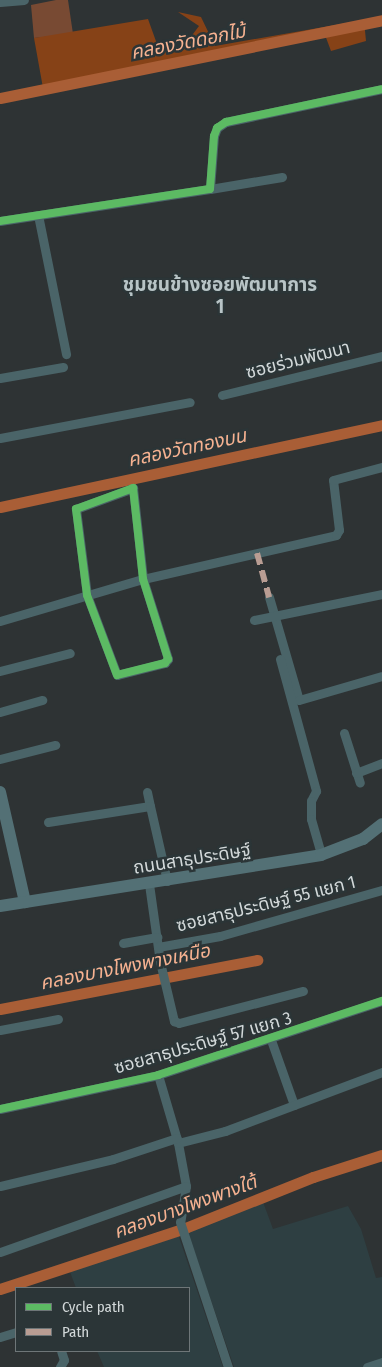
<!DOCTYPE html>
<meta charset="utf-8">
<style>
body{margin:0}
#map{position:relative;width:382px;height:1367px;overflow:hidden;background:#2e3334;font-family:"Fira Sans Condensed","Noto Sans Thai",sans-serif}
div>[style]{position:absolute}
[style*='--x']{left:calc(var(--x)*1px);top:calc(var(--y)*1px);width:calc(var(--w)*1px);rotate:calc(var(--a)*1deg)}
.built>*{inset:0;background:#2e3f42}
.green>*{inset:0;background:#784a33}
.forest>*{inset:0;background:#864217}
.canal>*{height:11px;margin:-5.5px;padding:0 5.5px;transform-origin:5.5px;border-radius:5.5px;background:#a95e36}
.street>*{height:9px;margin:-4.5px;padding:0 4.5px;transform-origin:4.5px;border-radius:4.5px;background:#4a6468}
.secondary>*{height:12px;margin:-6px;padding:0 6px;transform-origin:6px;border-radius:6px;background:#537075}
.quiet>*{height:6px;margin-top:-3px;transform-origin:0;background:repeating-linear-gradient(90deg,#b99d93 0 12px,transparent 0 18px)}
.cycleway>*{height:8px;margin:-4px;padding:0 4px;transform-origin:4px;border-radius:4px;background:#5cba63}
span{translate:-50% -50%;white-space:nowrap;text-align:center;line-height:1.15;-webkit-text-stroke:5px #2b3537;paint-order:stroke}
.street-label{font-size:18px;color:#d2d8d9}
.water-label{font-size:19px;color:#f6b291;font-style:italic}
.neighbourhood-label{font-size:19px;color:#b8c4c6;font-weight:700}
.legend{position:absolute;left:15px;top:1287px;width:175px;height:65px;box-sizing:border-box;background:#2b3537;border:1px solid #6e7678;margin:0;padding:6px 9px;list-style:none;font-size:15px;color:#d2d8d9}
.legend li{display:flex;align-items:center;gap:10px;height:25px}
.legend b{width:25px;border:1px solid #6e7678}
</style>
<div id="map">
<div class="built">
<i style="clip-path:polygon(263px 1202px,273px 1229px,348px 1206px,361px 1229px,376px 1278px,382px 1277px,382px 1361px,363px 1367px,234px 1367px,187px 1231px)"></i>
<i style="clip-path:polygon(178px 1234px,223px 1367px,104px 1367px,97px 1351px,189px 1351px,189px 1288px,76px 1288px,69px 1269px)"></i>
</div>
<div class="green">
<i style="clip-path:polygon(56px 0,68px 0,73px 34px,34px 38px,31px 5px)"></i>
</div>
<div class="forest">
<i style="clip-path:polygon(178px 12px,201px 17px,215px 46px,364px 20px,366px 41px,331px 51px,325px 35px,43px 88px,34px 38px,148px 19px,157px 44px,168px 51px,184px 46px,199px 26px)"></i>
</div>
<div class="canal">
<i style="--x:0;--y:98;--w:390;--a:-11.5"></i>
<i style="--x:0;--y:507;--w:391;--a:-12.1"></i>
<i style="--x:0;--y:1009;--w:262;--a:-10.8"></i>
<i style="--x:0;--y:1289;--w:195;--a:-18.2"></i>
<i style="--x:185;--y:1228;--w:138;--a:-21.7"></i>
<i style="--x:313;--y:1177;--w:72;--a:-17.7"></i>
</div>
<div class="street">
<i style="--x:0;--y:2;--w:24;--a:-5"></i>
<i style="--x:210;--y:189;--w:73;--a:-9.5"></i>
<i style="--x:38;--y:215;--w:142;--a:78.6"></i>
<i style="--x:0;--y:221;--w:212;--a:-8.7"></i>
<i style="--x:210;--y:189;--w:53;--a:-85.7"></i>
<i style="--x:214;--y:136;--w:9;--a:-69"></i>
<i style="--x:217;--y:128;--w:11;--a:-34"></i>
<i style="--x:226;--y:122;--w:159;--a:-11.9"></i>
<i style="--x:0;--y:378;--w:64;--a:-9.9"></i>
<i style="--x:222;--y:395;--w:165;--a:-13.7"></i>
<i style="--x:0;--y:438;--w:193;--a:-10.7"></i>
<i style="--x:133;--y:488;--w:92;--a:83.7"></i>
<i style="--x:143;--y:579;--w:84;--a:72.6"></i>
<i style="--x:168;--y:659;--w:5;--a:127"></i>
<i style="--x:165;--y:663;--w:49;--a:166"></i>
<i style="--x:117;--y:675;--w:85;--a:-110.6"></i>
<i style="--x:87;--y:595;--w:87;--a:-97.3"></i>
<i style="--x:76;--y:509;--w:61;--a:-20.2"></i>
<i style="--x:269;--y:597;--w:107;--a:73.8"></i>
<i style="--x:299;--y:700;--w:86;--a:-16.1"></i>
<i style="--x:254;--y:620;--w:131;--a:-11.5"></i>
<i style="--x:0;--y:621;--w:149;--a:-16.4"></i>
<i style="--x:143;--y:579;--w:198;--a:-12.8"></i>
<i style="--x:336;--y:535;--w:6;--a:-59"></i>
<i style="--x:339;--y:530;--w:50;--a:-96.8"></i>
<i style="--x:333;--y:480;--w:51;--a:-14.9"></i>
<i style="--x:280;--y:659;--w:137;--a:74.7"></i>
<i style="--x:316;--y:791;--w:11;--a:117"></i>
<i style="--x:311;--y:801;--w:18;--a:90"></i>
<i style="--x:311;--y:819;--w:37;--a:74"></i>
<i style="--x:0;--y:671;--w:72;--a:-14.4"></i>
<i style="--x:0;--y:712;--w:44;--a:-15.9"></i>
<i style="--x:344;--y:733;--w:52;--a:72.3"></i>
<i style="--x:0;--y:759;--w:57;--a:-14.3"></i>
<i style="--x:356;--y:773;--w:28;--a:-21"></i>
<i style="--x:147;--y:792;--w:14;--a:78"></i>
<i style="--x:48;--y:822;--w:103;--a:-8.9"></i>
<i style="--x:150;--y:806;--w:77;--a:77.2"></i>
<i style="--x:149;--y:884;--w:79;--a:82"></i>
<i style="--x:160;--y:962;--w:61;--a:76.7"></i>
<i style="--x:174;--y:1021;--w:5;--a:22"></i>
<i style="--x:179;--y:1023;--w:128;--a:-14.5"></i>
<i style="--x:123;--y:943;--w:35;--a:-10"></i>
<i style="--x:158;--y:947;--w:63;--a:-10.1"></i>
<i style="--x:220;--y:936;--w:168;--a:-15.9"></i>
<i style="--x:0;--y:1030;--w:59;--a:-10.7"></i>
<i style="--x:271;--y:1040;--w:69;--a:70.5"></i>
<i style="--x:158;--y:1075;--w:71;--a:73.6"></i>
<i style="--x:178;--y:1143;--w:44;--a:79.5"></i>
<i style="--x:186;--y:1186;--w:36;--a:99"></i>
<i style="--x:180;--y:1222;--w:153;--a:71.7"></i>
<i style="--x:0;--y:1109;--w:162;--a:-12.1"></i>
<i style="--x:158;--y:1075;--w:236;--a:-18.3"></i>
<i style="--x:178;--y:1143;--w:49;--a:-14.3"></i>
<i style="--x:225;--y:1131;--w:168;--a:-20.6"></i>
<i style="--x:0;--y:1186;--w:116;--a:-13.4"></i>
<i style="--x:113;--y:1159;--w:67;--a:-18.2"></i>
<i style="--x:0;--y:1252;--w:197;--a:-19.5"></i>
<i style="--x:0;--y:1337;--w:17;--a:-17"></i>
<i style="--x:60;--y:1367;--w:8;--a:-60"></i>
<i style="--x:64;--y:1360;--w:9;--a:-108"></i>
<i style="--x:367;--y:1367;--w:16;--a:-18"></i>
</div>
<div class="secondary">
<i style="--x:0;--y:792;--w:113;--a:77.2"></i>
<i style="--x:0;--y:906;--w:325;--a:-9"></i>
<i style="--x:321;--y:855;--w:45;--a:-20.9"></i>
<i style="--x:363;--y:839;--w:24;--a:-38"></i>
</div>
<div class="quiet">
<i style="--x:257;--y:553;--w:46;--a:74.7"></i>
</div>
<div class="cycleway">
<i style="--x:0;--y:221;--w:212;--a:-8.7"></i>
<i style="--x:210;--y:189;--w:53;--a:-85.7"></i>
<i style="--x:214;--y:136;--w:9;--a:-69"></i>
<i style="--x:217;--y:128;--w:11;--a:-34"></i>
<i style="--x:226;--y:122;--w:159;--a:-11.9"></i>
<i style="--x:133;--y:488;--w:92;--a:83.7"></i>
<i style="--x:143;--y:579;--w:84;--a:72.6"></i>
<i style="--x:168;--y:659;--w:5;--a:127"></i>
<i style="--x:165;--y:663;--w:49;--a:166"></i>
<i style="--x:117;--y:675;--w:85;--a:-110.6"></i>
<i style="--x:87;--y:595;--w:87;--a:-97.3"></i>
<i style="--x:76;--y:509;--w:61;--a:-20.2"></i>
<i style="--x:0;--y:1109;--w:162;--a:-12.1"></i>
<i style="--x:158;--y:1075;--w:236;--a:-18.3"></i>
</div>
<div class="street-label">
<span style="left:298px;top:360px;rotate:-14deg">ซอยร่วมพัฒนา</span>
<span style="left:192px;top:859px;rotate:-9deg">ถนนสาธุประดิษฐ์</span>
<span style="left:266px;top:904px;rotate:-14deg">ซอยสาธุประดิษฐ์ 55 แยก 1</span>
<span style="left:203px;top:1043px;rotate:-16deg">ซอยสาธุประดิษฐ์ 57 แยก 3</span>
</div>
<div class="water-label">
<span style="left:188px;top:42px;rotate:-11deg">คลองวัดดอกไม้</span>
<span style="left:187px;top:448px;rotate:-12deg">คลองวัดทองบน</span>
<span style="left:125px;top:967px;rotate:-11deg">คลองบางโพงพางเหนือ</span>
<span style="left:185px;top:1207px;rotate:-20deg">คลองบางโพงพางใต้</span>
</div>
<div class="neighbourhood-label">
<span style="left:220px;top:296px">ชุมชนข้างซอยพัฒนาการ<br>1</span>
</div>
<ul class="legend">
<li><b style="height:6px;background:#5cba63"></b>Cycle path</li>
<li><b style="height:6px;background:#b99d93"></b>Path</li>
</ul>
</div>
